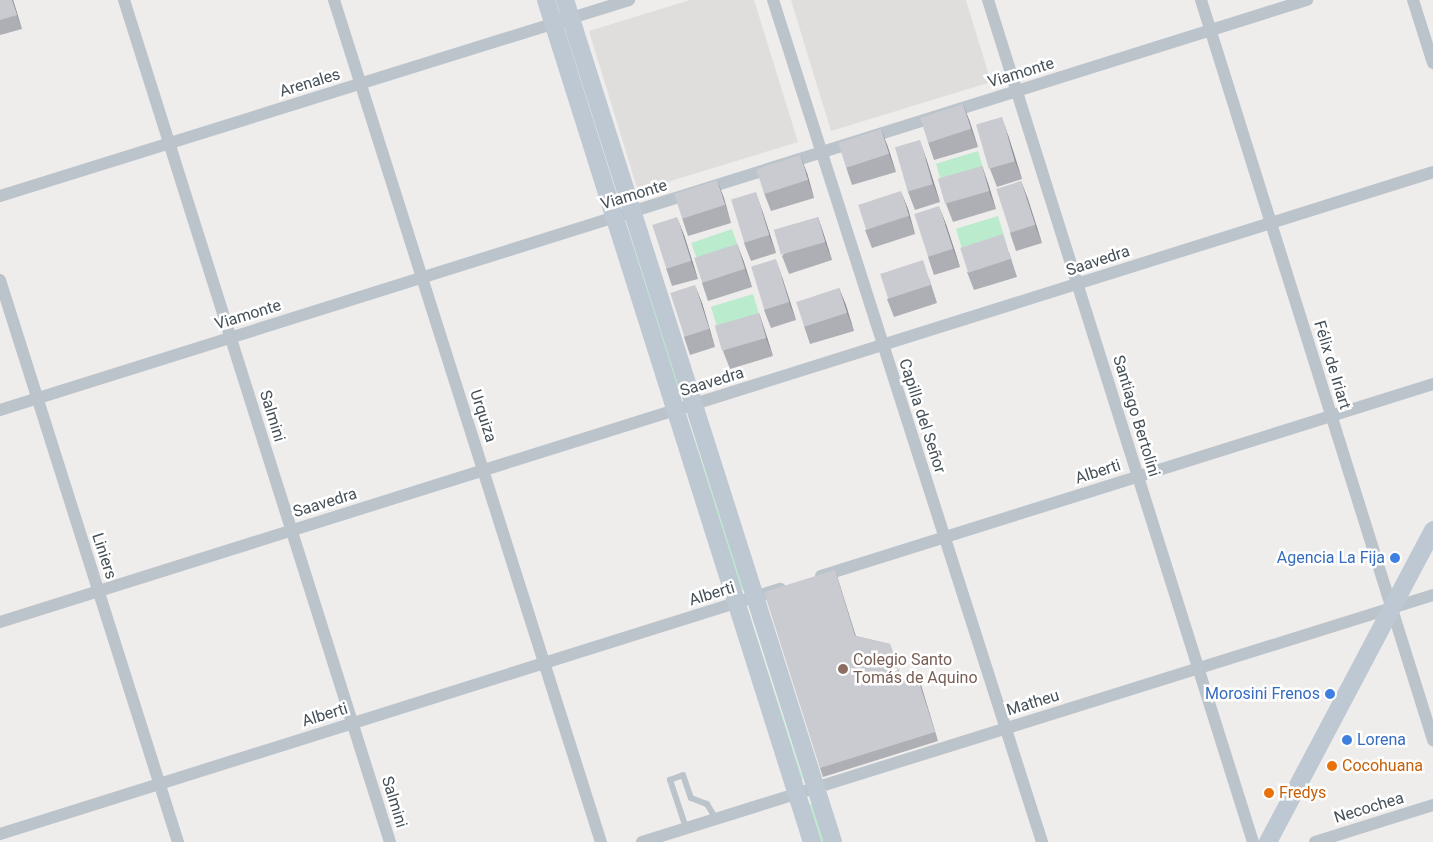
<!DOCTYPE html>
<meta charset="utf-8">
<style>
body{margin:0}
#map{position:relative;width:1433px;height:842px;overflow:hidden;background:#efecec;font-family:Roboto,sans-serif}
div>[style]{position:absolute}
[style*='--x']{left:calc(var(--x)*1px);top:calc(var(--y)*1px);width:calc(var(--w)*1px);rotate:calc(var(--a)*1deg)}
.education>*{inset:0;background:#e0dddd}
.green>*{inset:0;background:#bbebcd;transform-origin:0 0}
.service>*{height:6px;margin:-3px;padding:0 3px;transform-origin:3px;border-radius:3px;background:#bbc4cb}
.minor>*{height:12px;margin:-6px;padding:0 6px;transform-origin:6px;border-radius:6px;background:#bbc4cb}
.secondary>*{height:18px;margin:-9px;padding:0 9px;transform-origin:9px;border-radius:9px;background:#bdc8d2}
.wall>*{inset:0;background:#adafb4}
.shaded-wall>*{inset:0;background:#8d8e92}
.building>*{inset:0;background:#c9cbd1;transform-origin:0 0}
.dots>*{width:14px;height:14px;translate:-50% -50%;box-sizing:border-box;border:2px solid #fff;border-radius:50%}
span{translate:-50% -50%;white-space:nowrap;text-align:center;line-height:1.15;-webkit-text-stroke:5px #fff;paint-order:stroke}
.street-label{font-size:16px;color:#455058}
.shop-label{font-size:16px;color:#366cbe}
.right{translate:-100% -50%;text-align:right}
.left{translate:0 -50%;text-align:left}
.education-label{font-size:16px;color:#785e54}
.food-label{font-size:16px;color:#c56008}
</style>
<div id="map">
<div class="education">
<i style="clip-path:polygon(690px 0,754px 0,798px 142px,638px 191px,589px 31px)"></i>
<i style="clip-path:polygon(791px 0,966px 0,991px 82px,831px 131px)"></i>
</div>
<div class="green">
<i style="left:978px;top:151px;width:31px;height:44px;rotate:73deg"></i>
<i style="left:998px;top:216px;width:31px;height:44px;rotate:73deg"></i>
<i style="left:627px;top:226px;width:179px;height:3px;rotate:72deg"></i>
<i style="left:732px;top:229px;width:31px;height:43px;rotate:71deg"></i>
<i style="left:753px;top:294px;width:31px;height:44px;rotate:73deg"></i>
<i style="clip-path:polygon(688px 419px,744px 589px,742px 590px,739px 590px)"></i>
<i style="left:748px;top:610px;width:178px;height:3px;rotate:72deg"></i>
<i style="clip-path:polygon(808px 803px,813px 805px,824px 842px,817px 842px)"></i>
</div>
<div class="service">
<i style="--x:686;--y:828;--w:51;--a:-108.4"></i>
<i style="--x:670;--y:780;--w:14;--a:-21"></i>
<i style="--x:683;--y:775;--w:24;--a:71"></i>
<i style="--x:691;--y:798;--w:17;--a:21"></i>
<i style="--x:707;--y:804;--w:17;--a:59"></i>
</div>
<div class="minor">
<i style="--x:124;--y:0;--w:883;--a:72.47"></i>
<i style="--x:334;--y:0;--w:883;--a:72.41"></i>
<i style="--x:773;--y:0;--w:884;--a:72.28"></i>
<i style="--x:988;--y:0;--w:883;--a:72.53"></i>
<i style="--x:1201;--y:0;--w:776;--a:72.59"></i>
<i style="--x:1413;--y:0;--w:66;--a:72.4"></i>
<i style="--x:0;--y:196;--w:659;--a:-17.31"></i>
<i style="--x:0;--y:280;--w:590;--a:72.43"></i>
<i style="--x:0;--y:410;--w:1370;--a:-17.42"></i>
<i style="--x:821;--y:576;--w:641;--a:-17.42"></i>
<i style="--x:0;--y:622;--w:1502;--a:-17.43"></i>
<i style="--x:0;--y:834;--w:818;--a:-17.44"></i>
<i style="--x:642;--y:842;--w:829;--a:-17.34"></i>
<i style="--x:1315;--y:842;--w:124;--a:-17.4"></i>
</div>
<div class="secondary">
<i style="--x:546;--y:0;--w:883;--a:72.47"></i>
<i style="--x:565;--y:0;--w:884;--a:72.34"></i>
<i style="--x:1268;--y:842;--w:353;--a:-62.1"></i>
</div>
<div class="wall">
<i style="clip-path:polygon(0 0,13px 0,22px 29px,0 35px)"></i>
<i style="clip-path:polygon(963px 104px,978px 147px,934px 160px,928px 142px)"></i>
<i style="clip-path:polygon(881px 129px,896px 172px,852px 185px,846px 167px)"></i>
<i style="clip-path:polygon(1008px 135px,1022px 179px,997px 187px,990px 169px)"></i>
<i style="clip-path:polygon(926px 158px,940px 202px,915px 210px,908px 192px)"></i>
<i style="clip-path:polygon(982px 166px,996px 209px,953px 222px,946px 204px)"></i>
<i style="clip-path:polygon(807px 173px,814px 198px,771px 211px,764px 193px)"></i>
<i style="clip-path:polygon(717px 180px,731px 223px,688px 236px,682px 218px)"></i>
<i style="clip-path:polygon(1021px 181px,1042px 243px,1016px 251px,1010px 233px)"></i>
<i style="clip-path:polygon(908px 209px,915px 234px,872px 248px,865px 230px)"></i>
<i style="clip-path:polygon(762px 210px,776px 253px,751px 261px,744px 243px)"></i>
<i style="clip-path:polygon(818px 217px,832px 260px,789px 274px,782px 256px)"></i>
<i style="clip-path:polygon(946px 224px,960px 267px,934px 275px,928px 257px)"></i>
<i style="clip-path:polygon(684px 235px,698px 279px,672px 286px,666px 268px)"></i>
<i style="clip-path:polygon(737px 244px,752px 287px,708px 301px,702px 283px)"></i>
<i style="clip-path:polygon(1009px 252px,1017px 277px,974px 290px,967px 272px)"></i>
<i style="clip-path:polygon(782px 277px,796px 320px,771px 328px,764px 310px)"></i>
<i style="clip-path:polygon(929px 278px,937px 303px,894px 317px,887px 299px)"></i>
<i style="clip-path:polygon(839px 288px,854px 331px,810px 344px,804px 326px)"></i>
<i style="clip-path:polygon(702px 303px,715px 347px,690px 355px,684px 337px)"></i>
<i style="clip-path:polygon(759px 313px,773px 356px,730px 369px,723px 351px)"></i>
<i style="clip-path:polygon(835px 570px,856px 636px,890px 644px,902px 680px,917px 676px,938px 741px,823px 777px,820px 768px)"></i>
</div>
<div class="shaded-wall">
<i style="clip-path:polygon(12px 0,13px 0,22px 29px,17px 15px)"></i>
<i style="clip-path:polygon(963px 104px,970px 122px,978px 147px,971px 129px)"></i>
<i style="clip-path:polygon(1002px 117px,1008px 135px,1022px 179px,1015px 161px)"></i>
<i style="clip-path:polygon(881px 129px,888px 147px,896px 172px,889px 154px)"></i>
<i style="clip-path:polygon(920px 140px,926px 158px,940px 202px,933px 184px)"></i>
<i style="clip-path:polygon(800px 155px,807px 173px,814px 198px,808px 180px)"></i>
<i style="clip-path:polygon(982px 166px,988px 183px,996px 209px,989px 191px)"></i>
<i style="clip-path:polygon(717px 180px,724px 198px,731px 223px,725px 205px)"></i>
<i style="clip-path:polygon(1021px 181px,1028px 199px,1042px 243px,1035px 225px)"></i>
<i style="clip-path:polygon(901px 191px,908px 209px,915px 234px,909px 216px)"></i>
<i style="clip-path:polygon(756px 192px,762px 210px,776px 253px,769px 235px)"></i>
<i style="clip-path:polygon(939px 206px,946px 224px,960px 267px,953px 249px)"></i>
<i style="clip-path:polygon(677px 217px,684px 235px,698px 279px,691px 261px)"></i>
<i style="clip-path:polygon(818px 217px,824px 235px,832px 260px,825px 242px)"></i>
<i style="clip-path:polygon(737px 244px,744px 262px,752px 287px,745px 269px)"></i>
<i style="clip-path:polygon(776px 259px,782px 277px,796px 320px,789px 302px)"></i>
<i style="clip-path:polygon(695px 285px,702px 303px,715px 347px,709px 329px)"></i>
<i style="clip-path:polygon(839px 288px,846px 305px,854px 331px,847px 313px)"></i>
<i style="clip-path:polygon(759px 313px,765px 331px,773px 356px,766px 338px)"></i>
<i style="clip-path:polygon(835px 570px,838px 579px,858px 645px,855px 636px)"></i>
<i style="clip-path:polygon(917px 676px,921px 685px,938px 741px,935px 732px)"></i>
</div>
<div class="building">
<i style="clip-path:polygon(0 0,12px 0,17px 15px,0 20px)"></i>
<i style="left:963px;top:104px;width:26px;height:45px;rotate:72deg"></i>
<i style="left:1002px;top:117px;width:46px;height:27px;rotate:74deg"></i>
<i style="left:881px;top:129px;width:26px;height:45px;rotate:72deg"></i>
<i style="left:920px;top:140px;width:46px;height:26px;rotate:74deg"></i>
<i style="left:800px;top:155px;width:26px;height:46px;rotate:72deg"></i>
<i style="left:982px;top:166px;width:26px;height:46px;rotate:74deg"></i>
<i style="left:717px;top:180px;width:26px;height:45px;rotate:72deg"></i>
<i style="left:1021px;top:181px;width:46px;height:26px;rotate:72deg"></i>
<i style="left:901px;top:191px;width:26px;height:45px;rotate:72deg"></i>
<i style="left:756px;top:192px;width:45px;height:26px;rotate:73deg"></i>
<i style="left:939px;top:206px;width:45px;height:26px;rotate:72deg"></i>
<i style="left:677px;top:217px;width:46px;height:26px;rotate:72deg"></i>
<i style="left:818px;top:217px;width:26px;height:46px;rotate:74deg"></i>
<i style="left:1003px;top:234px;width:26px;height:45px;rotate:72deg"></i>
<i style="left:737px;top:244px;width:26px;height:45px;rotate:72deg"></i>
<i style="left:776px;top:259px;width:45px;height:26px;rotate:73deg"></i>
<i style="left:923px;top:260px;width:26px;height:45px;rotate:72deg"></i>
<i style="left:695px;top:285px;width:46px;height:26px;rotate:72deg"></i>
<i style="left:839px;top:288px;width:26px;height:45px;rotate:72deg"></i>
<i style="left:759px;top:313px;width:26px;height:46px;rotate:74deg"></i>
<i style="clip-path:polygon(835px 570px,855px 636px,890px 644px,901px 680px,917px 676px,935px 732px,820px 768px,764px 592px)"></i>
</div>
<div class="dots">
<i style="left:1395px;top:558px;background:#3f7fe0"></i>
<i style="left:843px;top:669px;background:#8d6e63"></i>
<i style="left:1330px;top:694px;background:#3f7fe0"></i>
<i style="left:1347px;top:740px;background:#3f7fe0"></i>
<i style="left:1332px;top:766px;background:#e8710a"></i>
<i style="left:1269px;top:793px;background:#e8710a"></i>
</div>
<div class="street-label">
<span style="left:1021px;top:73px;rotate:-17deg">Viamonte</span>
<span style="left:310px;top:83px;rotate:-17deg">Arenales</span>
<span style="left:634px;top:195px;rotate:-17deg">Viamonte</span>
<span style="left:1098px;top:261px;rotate:-18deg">Saavedra</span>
<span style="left:248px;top:315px;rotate:-17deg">Viamonte</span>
<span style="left:1332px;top:365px;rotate:73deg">Félix de Iriart</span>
<span style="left:712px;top:382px;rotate:-17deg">Saavedra</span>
<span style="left:272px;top:416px;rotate:73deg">Salmini</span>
<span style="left:483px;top:416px;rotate:72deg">Urquiza</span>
<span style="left:922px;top:416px;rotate:72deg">Capilla del Señor</span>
<span style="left:1136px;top:416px;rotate:73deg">Santiago Bertolini</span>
<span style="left:1098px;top:472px;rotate:-18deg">Alberti</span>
<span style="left:325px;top:503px;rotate:-17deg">Saavedra</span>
<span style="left:104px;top:556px;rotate:72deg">Liniers</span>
<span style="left:712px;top:594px;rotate:-17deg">Alberti</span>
<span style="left:1033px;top:703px;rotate:-17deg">Matheu</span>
<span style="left:325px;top:715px;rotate:-17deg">Alberti</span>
<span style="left:394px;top:802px;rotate:73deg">Salmini</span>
<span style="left:1369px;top:808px;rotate:-17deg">Necochea</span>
</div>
<div class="shop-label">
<span class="right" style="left:1385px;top:558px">Agencia La Fija</span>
<span class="right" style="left:1320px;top:694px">Morosini Frenos</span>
<span class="left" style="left:1357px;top:740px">Lorena</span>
</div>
<div class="education-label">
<span class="left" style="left:853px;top:669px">Colegio Santo<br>Tomás de Aquino</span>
</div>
<div class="food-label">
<span class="left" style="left:1342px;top:766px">Cocohuana</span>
<span class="left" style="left:1279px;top:793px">Fredys</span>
</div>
</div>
